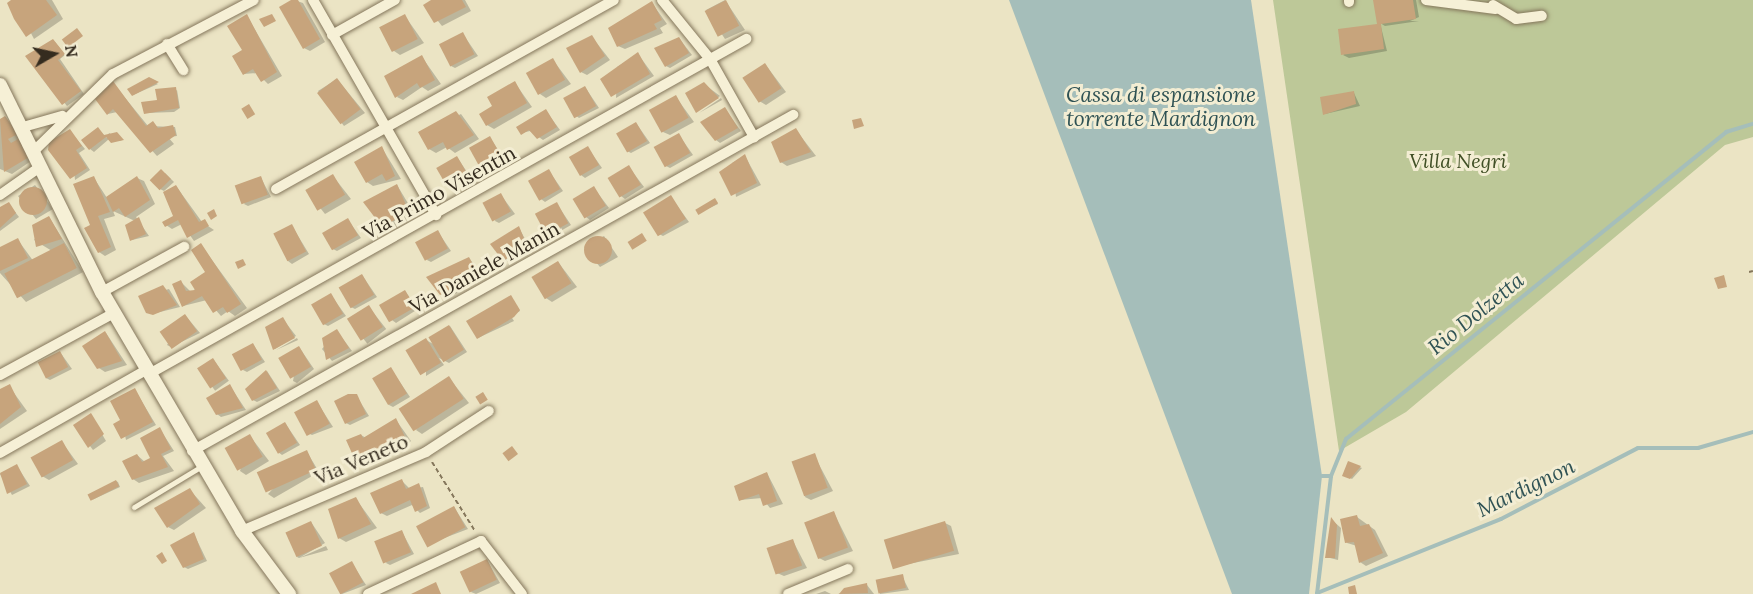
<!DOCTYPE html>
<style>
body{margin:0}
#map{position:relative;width:1753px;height:594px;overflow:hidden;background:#ebe4c4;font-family:Lora,serif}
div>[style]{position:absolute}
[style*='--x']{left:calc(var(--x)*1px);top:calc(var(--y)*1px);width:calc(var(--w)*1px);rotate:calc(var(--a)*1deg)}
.green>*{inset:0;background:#bdc898}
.water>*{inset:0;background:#a5beba}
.shadow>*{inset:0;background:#0003;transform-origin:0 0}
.stream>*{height:4px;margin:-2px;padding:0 2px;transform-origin:2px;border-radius:2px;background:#a5beba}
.building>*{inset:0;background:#c7a47c;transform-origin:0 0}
.round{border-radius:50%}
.path>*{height:2px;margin-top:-1px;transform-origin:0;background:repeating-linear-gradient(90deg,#84765b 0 4.5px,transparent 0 7.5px)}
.roads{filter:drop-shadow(0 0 2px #84765b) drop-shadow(0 0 2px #84765b)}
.service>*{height:5px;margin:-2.5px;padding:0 2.5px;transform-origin:2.5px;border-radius:2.5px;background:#f6f0d6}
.minor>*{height:10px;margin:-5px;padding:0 5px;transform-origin:5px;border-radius:5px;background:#f6f0d6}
.tertiary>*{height:14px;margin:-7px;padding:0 7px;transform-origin:7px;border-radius:7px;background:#f6f0d6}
span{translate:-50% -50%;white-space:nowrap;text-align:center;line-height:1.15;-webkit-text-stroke:6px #f3edd3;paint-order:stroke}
.park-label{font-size:20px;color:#415026;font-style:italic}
.street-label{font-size:20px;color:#352c1f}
.water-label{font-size:21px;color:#2f5254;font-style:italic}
.north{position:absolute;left:24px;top:24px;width:60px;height:60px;-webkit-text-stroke:4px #f3edd3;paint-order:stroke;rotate:81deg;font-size:16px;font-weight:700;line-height:24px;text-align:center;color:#352c1f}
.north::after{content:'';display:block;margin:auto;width:21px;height:27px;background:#352c1f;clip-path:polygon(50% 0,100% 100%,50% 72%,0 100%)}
</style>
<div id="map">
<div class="green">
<i style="clip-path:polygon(1273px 0,1753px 0,1753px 137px,1725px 145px,1406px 412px,1339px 451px)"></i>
</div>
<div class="water">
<i style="clip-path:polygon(1009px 0,1251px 0,1322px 476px,1309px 594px,1232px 594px)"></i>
</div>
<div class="shadow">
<i style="clip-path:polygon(14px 0,52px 0,63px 19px,34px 39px)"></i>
<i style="clip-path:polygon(294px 0,303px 3px,325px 42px,310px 51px,304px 48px)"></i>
<i style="clip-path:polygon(434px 0,465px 0,471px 11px,442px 26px,425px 5px)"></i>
<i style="clip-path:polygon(725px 0,745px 30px,725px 39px,706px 10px)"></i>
<i style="clip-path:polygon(1374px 0,1416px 0,1419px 17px,1410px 21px,1419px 21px,1385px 26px,1380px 23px,1387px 51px,1349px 58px,1343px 55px,1379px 25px)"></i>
<i style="clip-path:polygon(652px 3px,667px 24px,660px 28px,663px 33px,625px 49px,618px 46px)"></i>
<i style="clip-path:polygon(247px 16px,282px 76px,268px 84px,257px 73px,244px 74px)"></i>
<i style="clip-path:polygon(405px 16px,424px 43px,400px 55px,394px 51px)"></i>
<i style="clip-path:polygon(463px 34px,478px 56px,455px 68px,451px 66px)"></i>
<i style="clip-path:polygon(592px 37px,610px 60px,587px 75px,581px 72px)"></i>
<i style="clip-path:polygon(679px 38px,692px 55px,670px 68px,666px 66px)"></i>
<i style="clip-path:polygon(55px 42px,65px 55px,60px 59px,84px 94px,67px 106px,27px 56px)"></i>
<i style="clip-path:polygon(638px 54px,654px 76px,616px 98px,617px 67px)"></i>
<i style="clip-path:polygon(422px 57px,441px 84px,428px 91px,422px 87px,403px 100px,397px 97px)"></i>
<i style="clip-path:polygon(553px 60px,571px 84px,546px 98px,540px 94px)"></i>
<i style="clip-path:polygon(765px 64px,786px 92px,766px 105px,759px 101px)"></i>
<i style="clip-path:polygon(149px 79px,158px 84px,133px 95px)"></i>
<i style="clip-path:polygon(337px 79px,365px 113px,344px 126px,318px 91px)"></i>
<i style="clip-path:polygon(113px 83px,148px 126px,175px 127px,177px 136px,168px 137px,174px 144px,157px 156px,117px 112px,108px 114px)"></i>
<i style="clip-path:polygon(515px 83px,532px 107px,494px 129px,487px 125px,494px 107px)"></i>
<i style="clip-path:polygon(704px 84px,720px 96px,697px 111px)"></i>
<i style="clip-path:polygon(585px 87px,599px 108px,579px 118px,575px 115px)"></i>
<i style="clip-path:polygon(177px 90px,180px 108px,174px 112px,146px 113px)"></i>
<i style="clip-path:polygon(1354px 93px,1360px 106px,1325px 114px)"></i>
<i style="clip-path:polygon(676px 97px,694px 122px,670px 135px,663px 132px)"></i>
<i style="clip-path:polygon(721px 98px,722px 100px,699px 113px)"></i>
<i style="clip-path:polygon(725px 109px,741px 131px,720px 143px,716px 140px)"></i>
<i style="clip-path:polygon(546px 111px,560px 130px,543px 140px,530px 131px,522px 133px)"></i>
<i style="clip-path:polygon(461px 114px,479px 139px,455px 153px,447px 147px,436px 153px,429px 149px,420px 133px)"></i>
<i style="clip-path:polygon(5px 118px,34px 159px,12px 174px,0 169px,0 120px)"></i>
<i style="clip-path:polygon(636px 123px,650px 143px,631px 153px,627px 151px)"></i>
<i style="clip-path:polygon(98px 129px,107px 138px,109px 133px,122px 141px,109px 139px,94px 152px,90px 149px)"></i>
<i style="clip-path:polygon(796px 130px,816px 156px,787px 166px,781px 162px)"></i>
<i style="clip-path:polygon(70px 131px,85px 149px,79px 153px,90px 170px,75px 180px)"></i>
<i style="clip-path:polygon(679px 135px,693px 155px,670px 168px,666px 166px)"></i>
<i style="clip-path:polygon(490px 138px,506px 161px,488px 172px,484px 170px)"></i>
<i style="clip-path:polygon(382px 148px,401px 179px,373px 186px,367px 182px)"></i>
<i style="clip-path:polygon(588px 148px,602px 168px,585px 178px,581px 175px)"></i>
<i style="clip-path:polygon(745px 156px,761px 185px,736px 197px,732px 163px)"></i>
<i style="clip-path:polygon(457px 157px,471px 178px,452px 188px,448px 186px)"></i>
<i style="clip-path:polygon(629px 167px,644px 187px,625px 199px,621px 196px)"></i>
<i style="clip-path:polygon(549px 171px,563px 191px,545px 202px,541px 199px)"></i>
<i style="clip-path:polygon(165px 173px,174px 182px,164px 191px,160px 189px)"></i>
<i style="clip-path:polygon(333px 176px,351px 199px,325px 214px,307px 191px)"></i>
<i style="clip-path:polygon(94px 178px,107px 198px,137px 178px,144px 181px,155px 204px,136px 217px,149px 236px,132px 240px,135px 221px,113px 211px,115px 216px,104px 219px,116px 250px,105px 256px,99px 252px,92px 226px)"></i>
<i style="clip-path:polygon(261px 178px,271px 197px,248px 206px,244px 204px)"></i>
<i style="clip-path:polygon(35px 185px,53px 209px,36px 219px,18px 196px)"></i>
<i style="clip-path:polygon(397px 185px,415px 215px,389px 229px,383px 226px)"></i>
<i style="clip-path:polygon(176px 186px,202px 222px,214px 230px,194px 241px,182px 224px,172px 229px,166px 225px,175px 217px)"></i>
<i style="clip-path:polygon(594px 188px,609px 208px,590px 220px,586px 217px)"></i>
<i style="clip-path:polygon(501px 195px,515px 214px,499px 223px,495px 221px)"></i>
<i style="clip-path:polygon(671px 197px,689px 222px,663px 236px,659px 234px)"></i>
<i style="clip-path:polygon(715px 200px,718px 204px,699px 213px)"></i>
<i style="clip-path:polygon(9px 204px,19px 217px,0 231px,0 209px)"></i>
<i style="clip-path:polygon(557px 204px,571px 225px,552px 236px,548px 233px)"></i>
<i style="clip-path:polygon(49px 217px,83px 272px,26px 302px,0 273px,0 249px,18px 240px,34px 262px,52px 251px,34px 240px)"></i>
<i style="clip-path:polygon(348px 220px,361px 238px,337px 251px,333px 249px)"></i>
<i style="clip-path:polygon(292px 226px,309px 254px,292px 264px,288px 261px)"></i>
<i style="clip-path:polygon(519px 228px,530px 248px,508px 262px,504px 259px)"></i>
<i style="clip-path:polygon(438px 232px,451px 251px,431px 262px,427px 260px)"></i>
<i style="clip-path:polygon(604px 236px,618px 257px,600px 267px,584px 247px)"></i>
<i style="clip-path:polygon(201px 245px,247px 308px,235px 316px,228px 311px,221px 316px,207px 300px,183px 306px,181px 282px,192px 293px,207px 272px)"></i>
<i style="clip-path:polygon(469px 258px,484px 278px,448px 298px,441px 294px)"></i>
<i style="clip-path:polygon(558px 262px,577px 287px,552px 302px,546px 298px)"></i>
<i style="clip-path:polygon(362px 275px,377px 297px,355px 309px,351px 307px)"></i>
<i style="clip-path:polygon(169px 289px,180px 307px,152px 314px,140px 297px)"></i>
<i style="clip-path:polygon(405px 291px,418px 309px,396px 323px,392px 320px)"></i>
<i style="clip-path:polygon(331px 295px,346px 316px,328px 326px,324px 324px)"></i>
<i style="clip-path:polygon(511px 297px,520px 311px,514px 314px,503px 303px,514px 321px,478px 338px,468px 322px)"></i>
<i style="left:369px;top:307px;width:28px;height:24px;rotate:52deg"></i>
<i style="clip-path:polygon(185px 315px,200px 333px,171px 347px,167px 345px)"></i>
<i style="clip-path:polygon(283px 319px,296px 336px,275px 349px,274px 349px)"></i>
<i style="clip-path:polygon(450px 326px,467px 352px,449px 363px,439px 358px,444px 365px,426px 376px,426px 340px,435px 345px)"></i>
<i style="clip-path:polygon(337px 331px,352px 351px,332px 361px,322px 349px)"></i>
<i style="clip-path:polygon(106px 333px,127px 365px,105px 372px,99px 368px)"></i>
<i style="clip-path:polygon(297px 338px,298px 340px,276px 350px)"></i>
<i style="clip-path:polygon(253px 344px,265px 362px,247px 372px,243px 370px)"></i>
<i style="clip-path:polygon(299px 347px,314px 369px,297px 383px,293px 381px)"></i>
<i style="clip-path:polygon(60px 352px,72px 369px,50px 380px,46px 378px)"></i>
<i style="left:213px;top:359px;width:27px;height:17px;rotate:54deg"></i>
<i style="clip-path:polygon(391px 369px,410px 397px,393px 407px,389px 405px)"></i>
<i style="clip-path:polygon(267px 371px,280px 391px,257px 402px,253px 400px)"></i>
<i style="clip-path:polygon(449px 378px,469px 403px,422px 434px,416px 430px)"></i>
<i style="clip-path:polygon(9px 386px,27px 411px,0 429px,0 391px)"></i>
<i style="clip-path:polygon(230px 386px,246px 410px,221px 417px,217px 414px)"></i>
<i style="clip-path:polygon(135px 390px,156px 425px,126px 440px,122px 421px)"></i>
<i style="clip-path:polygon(356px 395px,369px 416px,350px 425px,346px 423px)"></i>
<i style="clip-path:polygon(317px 402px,333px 427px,312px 435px,308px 433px)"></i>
<i style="clip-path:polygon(91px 415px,106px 441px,93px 450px,75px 426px)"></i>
<i style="clip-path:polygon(396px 420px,411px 441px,406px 447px,362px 463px,356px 459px,361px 435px,366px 438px)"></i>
<i style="clip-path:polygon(285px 423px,300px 445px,282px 455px,278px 452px)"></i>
<i style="clip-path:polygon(160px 429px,174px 451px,163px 456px,174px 471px,139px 483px,133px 479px,137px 455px,145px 462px,153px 459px)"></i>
<i style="clip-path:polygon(250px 436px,269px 461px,246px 475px,240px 471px)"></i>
<i style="clip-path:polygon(62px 442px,78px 464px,49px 480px,42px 476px)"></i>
<i style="clip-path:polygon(307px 452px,319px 472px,274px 498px,268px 494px)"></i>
<i style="clip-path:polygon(814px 455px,833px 491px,811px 500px,805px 497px)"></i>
<i style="clip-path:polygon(1349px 463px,1362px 468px,1352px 479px,1344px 475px)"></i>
<i style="clip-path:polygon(17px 466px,30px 486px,12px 495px,0 474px)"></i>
<i style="clip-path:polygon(767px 473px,783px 504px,770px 508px,762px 498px,740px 500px)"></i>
<i style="clip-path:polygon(402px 481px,410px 489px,423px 487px,430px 508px,420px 513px,412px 505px,387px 516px,381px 513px)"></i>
<i style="clip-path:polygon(118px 482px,120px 487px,92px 500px,116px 481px)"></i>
<i style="clip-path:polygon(190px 490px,206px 508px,174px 530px,168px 527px)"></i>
<i style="clip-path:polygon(356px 499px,377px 528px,346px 542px,339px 538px)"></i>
<i style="clip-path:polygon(454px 507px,468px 529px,426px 545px)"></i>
<i style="clip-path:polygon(834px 513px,853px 551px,825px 561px,819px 558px)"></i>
<i style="clip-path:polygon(1357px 517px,1375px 530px,1388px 556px,1366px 566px,1360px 562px,1357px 546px,1347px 543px)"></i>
<i style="clip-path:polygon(1332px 520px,1341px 528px,1338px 560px,1326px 557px)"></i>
<i style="clip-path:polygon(311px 522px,325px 543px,299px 558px,297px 557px)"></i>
<i style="clip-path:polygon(945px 523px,951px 526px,959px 554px,893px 567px)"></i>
<i style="clip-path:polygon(402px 532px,414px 554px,390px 565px,386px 563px)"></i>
<i style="clip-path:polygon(194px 534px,207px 561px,188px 569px,184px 567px)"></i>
<i style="clip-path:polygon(793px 541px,807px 568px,784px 576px,777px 573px)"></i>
<i style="clip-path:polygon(326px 546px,328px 550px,299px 558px)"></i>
<i style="clip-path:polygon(487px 560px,500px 583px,476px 594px,471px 592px)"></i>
<i style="clip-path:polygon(352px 563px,366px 585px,342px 594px,340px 593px)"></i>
<i style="clip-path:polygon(902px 576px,909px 590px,880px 594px,877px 582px)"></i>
<i style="clip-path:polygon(867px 585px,874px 594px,838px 594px)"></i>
<i style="clip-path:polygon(825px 591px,831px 594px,816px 594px)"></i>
</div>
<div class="stream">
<i style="--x:1322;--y:476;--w:9;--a:0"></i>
<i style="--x:1317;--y:593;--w:198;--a:-21.9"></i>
<i style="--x:1501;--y:519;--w:154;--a:-27.4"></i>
<i style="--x:1638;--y:448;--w:60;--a:0"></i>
<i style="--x:1698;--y:448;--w:57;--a:-16.2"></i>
<i style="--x:1317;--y:594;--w:119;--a:-83.2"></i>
<i style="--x:1331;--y:476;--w:40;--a:-68"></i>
<i style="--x:1346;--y:439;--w:489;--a:-38.9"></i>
<i style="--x:1726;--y:132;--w:28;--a:-17"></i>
</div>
<div class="building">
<i style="clip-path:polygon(11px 0,46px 0,57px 15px,26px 37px,14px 19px,7px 3px)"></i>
<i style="clip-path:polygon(291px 0,298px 0,320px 39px,303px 49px,279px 7px)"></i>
<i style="clip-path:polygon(431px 0,462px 0,466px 7px,434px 23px,423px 5px)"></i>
<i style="left:726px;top:0;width:29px;height:24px;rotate:63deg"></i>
<i style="clip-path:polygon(1373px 0,1413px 0,1416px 19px,1381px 24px,1384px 49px,1341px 55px,1338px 29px,1377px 24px)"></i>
<i style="clip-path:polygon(652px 1px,662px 20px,654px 24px,657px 29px,617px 47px,608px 28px)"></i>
<i style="clip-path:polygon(247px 14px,277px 72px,261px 82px,253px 69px,243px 75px,232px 56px,242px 50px,227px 26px)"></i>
<i style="clip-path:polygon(272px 14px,276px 21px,264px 27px,259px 19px)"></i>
<i style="left:405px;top:14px;width:28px;height:29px;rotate:63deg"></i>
<i style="left:77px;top:28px;width:10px;height:19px;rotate:53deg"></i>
<i style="left:463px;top:32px;width:25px;height:27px;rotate:63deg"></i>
<i style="clip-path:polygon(592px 35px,605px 56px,580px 73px,566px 48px)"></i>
<i style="clip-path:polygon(679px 37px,689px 53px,665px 67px,654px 48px)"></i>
<i style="clip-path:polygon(53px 39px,65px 54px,58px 60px,81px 91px,62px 105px,25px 56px)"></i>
<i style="clip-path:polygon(638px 52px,650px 74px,611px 97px,600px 79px)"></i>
<i style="clip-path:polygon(422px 55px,435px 80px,420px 88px,417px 83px,395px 98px,384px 76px)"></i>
<i style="left:553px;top:58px;width:25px;height:31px;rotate:61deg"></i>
<i style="left:765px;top:63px;width:30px;height:27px;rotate:57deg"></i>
<i style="clip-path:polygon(149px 77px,159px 82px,132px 96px,127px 89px)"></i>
<i style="left:337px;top:78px;width:39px;height:25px;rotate:53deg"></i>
<i style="clip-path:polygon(113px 81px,146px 126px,153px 121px,158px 128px,173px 125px,176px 135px,150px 153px,113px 109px,107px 115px,95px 99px)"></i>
<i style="clip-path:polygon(515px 81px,527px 103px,486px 126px,479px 114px,492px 106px,487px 97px)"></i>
<i style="clip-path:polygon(704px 82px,719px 98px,696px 113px,685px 93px)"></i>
<i style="left:585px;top:86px;width:23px;height:25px;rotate:61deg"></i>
<i style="clip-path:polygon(176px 87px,179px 108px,144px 114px,141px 102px,157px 100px,155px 89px)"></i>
<i style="clip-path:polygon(1354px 91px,1356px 104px,1323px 115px,1320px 97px)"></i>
<i style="left:676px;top:95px;width:26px;height:31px;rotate:61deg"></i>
<i style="left:249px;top:104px;width:12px;height:9px;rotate:59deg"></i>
<i style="clip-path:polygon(725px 107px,738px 128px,715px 141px,700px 122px)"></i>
<i style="clip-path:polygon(546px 109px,557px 127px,537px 139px,529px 130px,521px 135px,516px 127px)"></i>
<i style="clip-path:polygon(456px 111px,474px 135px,447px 150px,443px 142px,428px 150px,418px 132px)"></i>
<i style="clip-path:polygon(5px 116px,18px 134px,8px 139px,11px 143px,20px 138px,31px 156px,4px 172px,0 119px)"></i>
<i style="clip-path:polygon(861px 118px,864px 126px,854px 129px,852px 120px)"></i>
<i style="left:636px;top:122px;width:22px;height:23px;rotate:60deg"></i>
<i style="clip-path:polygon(98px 127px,104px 135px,117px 132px,124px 140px,111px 143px,106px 137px,89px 150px,81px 140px)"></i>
<i style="clip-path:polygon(796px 128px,811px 152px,780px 163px,771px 142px)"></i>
<i style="clip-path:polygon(70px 129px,82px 146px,76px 150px,87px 168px,70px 179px,48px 150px,49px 142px)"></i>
<i style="left:679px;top:133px;width:23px;height:29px;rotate:61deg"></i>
<i style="left:490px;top:136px;width:26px;height:24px;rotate:61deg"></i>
<i style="clip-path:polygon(382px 146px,395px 176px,386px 181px,382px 174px,366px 183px,354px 162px)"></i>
<i style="left:588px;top:146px;width:22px;height:22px;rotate:60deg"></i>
<i style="clip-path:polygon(745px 154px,757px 183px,731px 196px,719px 172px)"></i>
<i style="left:457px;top:156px;width:22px;height:24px;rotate:60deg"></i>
<i style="left:629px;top:165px;width:23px;height:25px;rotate:59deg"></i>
<i style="left:161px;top:169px;width:14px;height:16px;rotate:45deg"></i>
<i style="left:549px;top:169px;width:23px;height:24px;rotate:61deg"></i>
<i style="left:333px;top:174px;width:24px;height:32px;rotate:60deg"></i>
<i style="clip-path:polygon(94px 176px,110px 212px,98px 216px,111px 247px,98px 253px,84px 228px,90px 225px,73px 184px)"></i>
<i style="clip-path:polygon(137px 176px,150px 200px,125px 217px,119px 208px,113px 212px,106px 197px)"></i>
<i style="left:261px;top:176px;width:20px;height:28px;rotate:70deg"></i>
<i style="clip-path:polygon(397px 184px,409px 212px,382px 227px,363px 202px)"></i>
<i style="clip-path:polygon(176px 185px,199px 222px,205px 219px,209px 226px,187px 238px,178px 220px,165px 227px,162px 222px,173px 216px,163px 192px)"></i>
<i style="left:594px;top:186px;width:23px;height:25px;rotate:59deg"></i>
<i class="round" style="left:19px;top:187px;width:28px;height:28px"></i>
<i style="left:501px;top:193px;width:21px;height:21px;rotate:62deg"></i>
<i style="left:671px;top:195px;width:28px;height:33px;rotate:58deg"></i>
<i style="left:715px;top:198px;width:6px;height:23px;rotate:59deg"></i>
<i style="clip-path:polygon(9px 202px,16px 213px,0 228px,0 207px)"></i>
<i style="left:557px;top:202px;width:24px;height:25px;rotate:62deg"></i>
<i style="clip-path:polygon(214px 209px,217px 216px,211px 220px,207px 213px)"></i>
<i style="clip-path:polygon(49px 216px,62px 239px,36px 247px,32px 225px)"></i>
<i style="clip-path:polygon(139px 217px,146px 234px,130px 241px,125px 225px)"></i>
<i style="left:348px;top:218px;width:20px;height:30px;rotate:60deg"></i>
<i style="left:292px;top:224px;width:31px;height:21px;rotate:63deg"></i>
<i style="clip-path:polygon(519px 226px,527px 246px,503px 261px,490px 244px)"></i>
<i style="left:438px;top:230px;width:21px;height:26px;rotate:62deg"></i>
<i style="left:642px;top:233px;width:9px;height:17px;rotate:58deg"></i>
<i class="round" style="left:584px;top:236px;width:28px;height:28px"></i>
<i style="clip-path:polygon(18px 238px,28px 258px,0 271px,0 247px)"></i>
<i style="left:64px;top:243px;width:28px;height:67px;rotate:63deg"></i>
<i style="clip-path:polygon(201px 243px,241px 304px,227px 313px,223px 307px,213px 313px,202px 296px,182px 307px,172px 284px,181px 280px,186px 291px,195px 290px,190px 282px,205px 272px,191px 250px)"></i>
<i style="clip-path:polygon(469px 257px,478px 274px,440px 295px,426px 277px)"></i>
<i style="clip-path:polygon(243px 259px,246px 265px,238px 269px,235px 262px)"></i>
<i style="left:558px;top:261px;width:26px;height:31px;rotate:59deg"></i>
<i style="left:362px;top:274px;width:24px;height:27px;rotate:60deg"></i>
<i style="clip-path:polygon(1724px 275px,1727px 287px,1718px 289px,1714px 278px)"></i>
<i style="clip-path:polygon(163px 285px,177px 305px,153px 315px,146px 313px,138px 296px)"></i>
<i style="left:405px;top:290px;width:20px;height:30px;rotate:60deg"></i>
<i style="left:331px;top:293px;width:24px;height:23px;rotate:60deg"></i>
<i style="clip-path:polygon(511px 295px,520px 310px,514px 317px,477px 339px,466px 321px)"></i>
<i style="left:369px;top:305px;width:26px;height:26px;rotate:58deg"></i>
<i style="left:185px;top:314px;width:21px;height:31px;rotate:55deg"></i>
<i style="clip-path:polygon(283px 317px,295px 338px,273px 350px,265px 327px)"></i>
<i style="left:449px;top:325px;width:29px;height:24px;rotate:59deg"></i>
<i style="clip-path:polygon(337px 329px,349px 348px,326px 360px,322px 338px)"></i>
<i style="clip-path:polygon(105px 331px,122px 361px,97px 369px,82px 346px)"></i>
<i style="left:426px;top:338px;width:29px;height:24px;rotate:59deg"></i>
<i style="left:253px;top:343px;width:19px;height:24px;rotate:62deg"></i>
<i style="left:299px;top:346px;width:24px;height:24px;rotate:60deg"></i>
<i style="left:60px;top:351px;width:18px;height:25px;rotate:63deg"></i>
<i style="left:213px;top:358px;width:24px;height:19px;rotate:57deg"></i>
<i style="left:391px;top:367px;width:31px;height:22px;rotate:59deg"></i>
<i style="clip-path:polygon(266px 370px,277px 388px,252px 401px,245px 389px)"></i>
<i style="left:449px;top:376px;width:27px;height:60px;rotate:57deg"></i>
<i style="clip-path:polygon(10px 384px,21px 407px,0 424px,0 389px)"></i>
<i style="clip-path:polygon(230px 384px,243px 408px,216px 415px,206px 398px)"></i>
<i style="clip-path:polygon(135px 388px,153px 422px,121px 439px,113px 424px,120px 420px,110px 401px)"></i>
<i style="left:483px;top:392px;width:9px;height:9px;rotate:58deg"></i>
<i style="clip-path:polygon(348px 394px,357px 394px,366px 414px,345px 424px,334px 401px)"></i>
<i style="left:317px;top:400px;width:27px;height:26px;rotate:62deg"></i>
<i style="clip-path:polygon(91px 413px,104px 434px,88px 448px,73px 425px)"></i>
<i style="clip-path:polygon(396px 418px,405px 437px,399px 444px,355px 460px,346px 440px,361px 434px,363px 438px)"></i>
<i style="left:285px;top:422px;width:24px;height:22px;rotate:60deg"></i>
<i style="clip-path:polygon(160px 427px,171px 449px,161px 454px,168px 467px,132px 480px,122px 461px,137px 454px,142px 462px,150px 458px,140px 438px)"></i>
<i style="left:250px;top:434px;width:26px;height:29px;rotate:61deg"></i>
<i style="left:62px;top:440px;width:23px;height:36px;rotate:61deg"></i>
<i style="left:512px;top:446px;width:10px;height:12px;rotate:53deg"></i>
<i style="left:307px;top:450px;width:22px;height:55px;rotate:66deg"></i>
<i style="left:815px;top:453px;width:37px;height:25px;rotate:70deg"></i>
<i style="clip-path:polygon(1348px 461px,1361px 466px,1350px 479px,1342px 476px)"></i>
<i style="clip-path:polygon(17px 464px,27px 484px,7px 494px,0 473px)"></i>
<i style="clip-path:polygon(767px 472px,777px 501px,763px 506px,759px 494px,739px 501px,734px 486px)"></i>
<i style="clip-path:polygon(402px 479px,406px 489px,419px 483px,427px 506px,415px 512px,410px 500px,380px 514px,370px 493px)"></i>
<i style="left:116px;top:480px;width:7px;height:32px;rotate:63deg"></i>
<i style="clip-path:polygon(190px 488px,200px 504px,167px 528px,154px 508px)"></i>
<i style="clip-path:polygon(356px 497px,371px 524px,338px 539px,328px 509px)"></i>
<i style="left:454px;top:506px;width:24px;height:43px;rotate:62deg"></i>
<i style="left:834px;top:511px;width:39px;height:32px;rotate:69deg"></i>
<i style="clip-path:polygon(1357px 515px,1360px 526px,1369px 524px,1383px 553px,1359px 563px,1354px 542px,1345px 543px,1340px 519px)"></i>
<i style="clip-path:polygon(1331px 517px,1337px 525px,1335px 558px,1325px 558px)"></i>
<i style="left:311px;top:521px;width:27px;height:28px;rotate:66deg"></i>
<i style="left:945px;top:521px;width:31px;height:64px;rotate:73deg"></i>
<i style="left:402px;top:530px;width:24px;height:30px;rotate:68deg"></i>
<i style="clip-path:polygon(194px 532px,204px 559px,183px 568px,170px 545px)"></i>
<i style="left:793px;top:539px;width:28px;height:28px;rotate:71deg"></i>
<i style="clip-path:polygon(162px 552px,167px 561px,162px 564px,156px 556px)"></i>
<i style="left:487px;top:559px;width:23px;height:30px;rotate:65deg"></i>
<i style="left:352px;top:561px;width:24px;height:26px;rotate:62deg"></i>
<i style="left:903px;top:574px;width:14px;height:28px;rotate:78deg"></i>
<i style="clip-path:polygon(436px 582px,441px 594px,411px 594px)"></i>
<i style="clip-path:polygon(867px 583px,868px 593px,839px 594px,844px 588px)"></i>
<i style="clip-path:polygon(1355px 585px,1357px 594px,1349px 594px,1348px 587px)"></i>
</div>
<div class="path">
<i style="--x:1749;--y:272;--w:4;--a:-14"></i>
<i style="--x:432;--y:462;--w:81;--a:58.1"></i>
</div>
<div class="roads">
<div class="service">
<i style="--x:134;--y:507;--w:79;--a:-31.1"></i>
</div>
<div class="minor">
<i style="--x:313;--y:0;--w:248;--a:60.2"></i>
<i style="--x:662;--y:0;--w:76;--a:50.9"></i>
<i style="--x:710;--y:59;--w:90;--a:60.6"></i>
<i style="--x:1349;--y:0;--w:2;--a:90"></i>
<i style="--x:1426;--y:0;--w:70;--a:7.4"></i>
<i style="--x:1493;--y:5;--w:27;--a:31"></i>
<i style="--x:1516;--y:19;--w:26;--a:-7"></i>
<i style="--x:332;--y:35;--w:72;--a:-29.1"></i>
<i style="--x:167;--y:44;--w:31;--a:58"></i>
<i style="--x:23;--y:127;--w:41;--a:-15.8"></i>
<i style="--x:34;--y:151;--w:110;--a:-44.3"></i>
<i style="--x:113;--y:74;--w:159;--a:-27.7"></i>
<i style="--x:276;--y:189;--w:387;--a:-29.2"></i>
<i style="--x:0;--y:195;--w:49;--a:-35"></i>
<i style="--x:102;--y:292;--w:94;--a:-28.8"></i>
<i style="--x:149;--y:374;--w:685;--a:-29.3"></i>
<i style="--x:0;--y:375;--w:130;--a:-28.5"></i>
<i style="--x:192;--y:451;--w:689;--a:-29.21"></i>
<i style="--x:0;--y:453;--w:168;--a:-29.6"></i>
<i style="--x:242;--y:531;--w:200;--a:-23.2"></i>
<i style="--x:426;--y:452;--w:75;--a:-33.1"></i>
<i style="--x:368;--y:594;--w:125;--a:-25.1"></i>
<i style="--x:481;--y:541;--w:67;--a:52.3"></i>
<i style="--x:788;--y:594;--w:65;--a:-22.6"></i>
</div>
<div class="tertiary">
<i style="--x:0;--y:85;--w:231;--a:63.8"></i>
<i style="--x:102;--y:292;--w:277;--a:59.6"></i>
<i style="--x:242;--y:531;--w:79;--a:53.3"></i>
</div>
</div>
<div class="park-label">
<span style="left:1458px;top:160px">Villa Negri</span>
</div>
<div class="street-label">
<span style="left:439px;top:192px;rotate:-29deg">Via Primo Visentin</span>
<span style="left:484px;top:267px;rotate:-29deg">Via Daniele Manin</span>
<span style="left:361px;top:459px;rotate:-23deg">Via Veneto</span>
</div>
<div class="water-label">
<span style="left:1161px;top:107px">Cassa di espansione<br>torrente Mardignon</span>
<span style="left:1476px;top:314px;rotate:-39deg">Rio Dolzetta</span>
<span style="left:1526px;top:488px;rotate:-26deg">Mardignon</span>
</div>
<div class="north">N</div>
</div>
